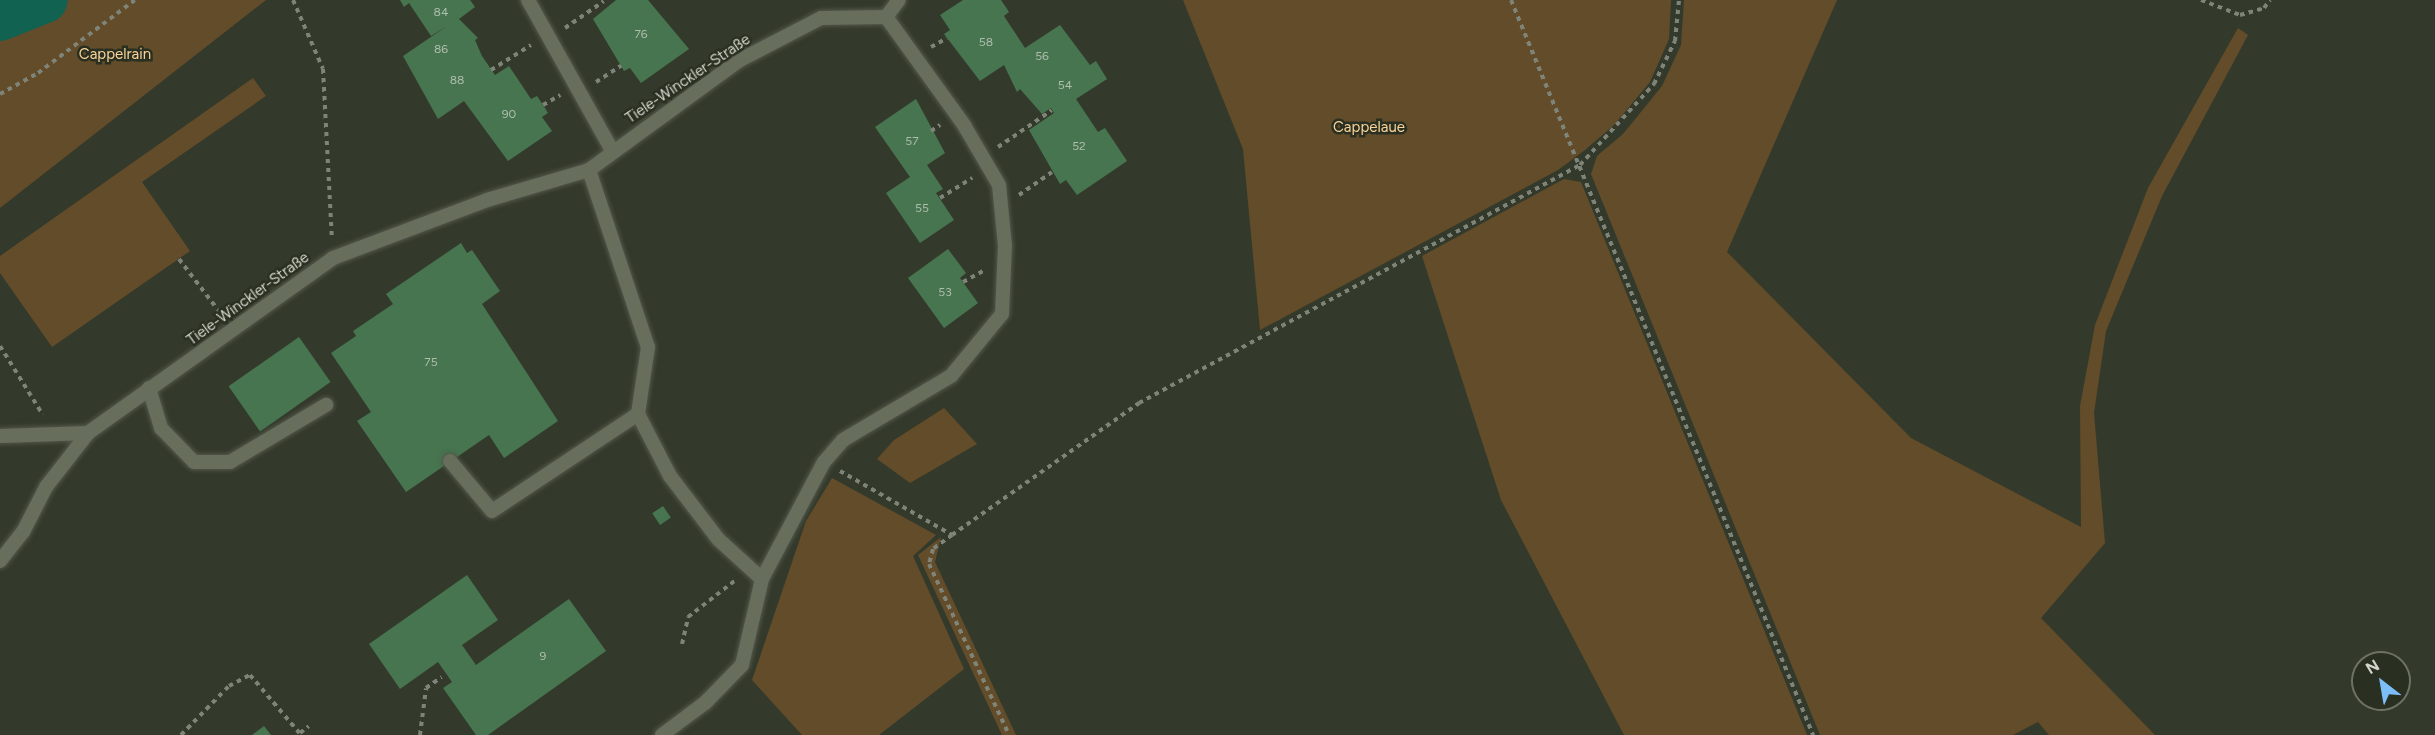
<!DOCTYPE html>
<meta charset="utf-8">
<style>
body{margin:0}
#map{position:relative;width:2435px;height:735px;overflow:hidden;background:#343a2b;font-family:Figtree,sans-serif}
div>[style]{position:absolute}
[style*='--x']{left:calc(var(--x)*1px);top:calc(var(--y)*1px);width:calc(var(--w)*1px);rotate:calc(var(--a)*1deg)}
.green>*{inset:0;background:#634c29}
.river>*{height:46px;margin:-23px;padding:0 23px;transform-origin:23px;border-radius:23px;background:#126251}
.building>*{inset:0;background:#467550;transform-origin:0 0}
.path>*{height:4px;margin-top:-2px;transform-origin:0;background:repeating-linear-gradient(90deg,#7f8478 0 4.5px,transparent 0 9px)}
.roads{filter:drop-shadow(0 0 2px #52574a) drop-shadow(0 0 2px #52574a)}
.lane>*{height:14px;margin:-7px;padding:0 7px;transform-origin:7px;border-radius:7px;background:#676e5c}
span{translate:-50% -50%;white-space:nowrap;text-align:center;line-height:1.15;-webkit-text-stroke:5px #2a3021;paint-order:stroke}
.number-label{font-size:12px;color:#aebdac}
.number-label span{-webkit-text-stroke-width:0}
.park-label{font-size:15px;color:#fad298}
.street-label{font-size:15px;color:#d1d5cb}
.north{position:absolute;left:2351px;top:651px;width:60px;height:60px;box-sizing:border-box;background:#2a3021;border:2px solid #6d7265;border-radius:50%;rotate:329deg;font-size:16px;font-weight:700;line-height:24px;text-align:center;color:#d1d5cb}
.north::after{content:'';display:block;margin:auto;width:21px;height:27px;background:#7dbef9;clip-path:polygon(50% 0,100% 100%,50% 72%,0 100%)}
</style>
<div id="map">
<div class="green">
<i style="clip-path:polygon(0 0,266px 0,0 208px)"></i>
<i style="clip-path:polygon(1183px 0,1671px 0,1669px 39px,1650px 82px,1614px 125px,1585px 150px,1558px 170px,1260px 330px,1243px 149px)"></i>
<i style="clip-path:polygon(1684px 0,1837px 0,1727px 252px,1911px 438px,2081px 527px,2080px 406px,2095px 325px,2148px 188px,2238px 28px,2248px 35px,2162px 196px,2106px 331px,2094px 413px,2105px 543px,2041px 618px,2155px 735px,2049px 735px,2038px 722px,2013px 735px,1820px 735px,1591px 174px,1597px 156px,1623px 134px,1662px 86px,1681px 45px)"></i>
<i style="clip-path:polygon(253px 78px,266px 96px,142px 182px,190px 251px,52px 347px,0 273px,0 256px)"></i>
<i style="clip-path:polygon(1564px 179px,1581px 182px,1807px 735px,1624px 735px,1501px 500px,1422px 256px)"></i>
<i style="clip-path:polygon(944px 408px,977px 444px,910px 483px,877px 459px,894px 440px)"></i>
<i style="clip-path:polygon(832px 478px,936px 535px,913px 556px,964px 669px,879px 735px,802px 735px,752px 680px,806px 521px)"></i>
<i style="clip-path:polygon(941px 537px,935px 562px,1016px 735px,1002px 735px,918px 555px)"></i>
</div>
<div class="river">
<i style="--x:0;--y:18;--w:48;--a:-21.8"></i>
</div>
<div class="building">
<i style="clip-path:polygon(400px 0,470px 0,475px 7px,459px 19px,478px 38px,475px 40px,482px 56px,495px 75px,509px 66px,531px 99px,537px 96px,543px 105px,548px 113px,542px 117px,552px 131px,508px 161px,464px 101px,438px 119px,403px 56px,447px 26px,431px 36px,409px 3px,404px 7px)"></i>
<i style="clip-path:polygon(616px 0,648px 0,689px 49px,641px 83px,630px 68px,624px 71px,593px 19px)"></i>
<i style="clip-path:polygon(963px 0,1001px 0,1009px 12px,1004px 16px,1025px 48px,1060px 25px,1090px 65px,1096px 61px,1107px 79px,1076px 99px,1098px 132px,1105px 128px,1127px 161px,1077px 195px,1066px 180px,1060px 184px,1029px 130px,1054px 113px,1051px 108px,1042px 114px,1020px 89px,1017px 92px,1004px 65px,980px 81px,944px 34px,950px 30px,940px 15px)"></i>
<i style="clip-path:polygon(916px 99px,945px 153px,927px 165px,943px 189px,936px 193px,954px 220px,920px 243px,886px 193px,910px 177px,875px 127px)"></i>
<i style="clip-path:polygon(461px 243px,467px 253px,472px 250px,500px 291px,482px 304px,558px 421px,504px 458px,489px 435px,406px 492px,357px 421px,371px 412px,331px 353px,356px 336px,353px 331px,393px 304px,386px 294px)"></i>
<i style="clip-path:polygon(948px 249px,966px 273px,960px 278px,978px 303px,944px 328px,908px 278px)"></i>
<i style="left:299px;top:337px;width:55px;height:86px;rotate:55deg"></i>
<i style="left:663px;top:506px;width:14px;height:13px;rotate:56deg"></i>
<i style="clip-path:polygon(467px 575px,498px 620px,462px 645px,476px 665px,569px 599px,606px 651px,488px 735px,476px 735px,443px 688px,452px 682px,438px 662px,400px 689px,369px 644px)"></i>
<i style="clip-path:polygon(264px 726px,271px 735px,252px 735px)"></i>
</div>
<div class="path">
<i style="--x:293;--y:0;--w:75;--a:66.5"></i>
<i style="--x:323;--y:69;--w:170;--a:87"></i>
<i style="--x:1511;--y:0;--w:795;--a:67.66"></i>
<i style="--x:2201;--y:0;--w:42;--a:21"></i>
<i style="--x:2240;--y:15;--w:25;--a:-16"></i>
<i style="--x:2264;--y:8;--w:10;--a:-53"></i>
<i style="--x:565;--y:28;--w:47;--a:-34.7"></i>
<i style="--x:931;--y:47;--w:18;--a:-29"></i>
<i style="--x:491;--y:70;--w:47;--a:-32"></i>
<i style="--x:596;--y:82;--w:30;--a:-33"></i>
<i style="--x:0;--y:94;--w:43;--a:-28.9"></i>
<i style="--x:38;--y:73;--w:121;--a:-37"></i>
<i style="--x:543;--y:105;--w:20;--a:-30"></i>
<i style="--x:931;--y:131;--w:11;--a:-34"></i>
<i style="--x:998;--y:147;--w:65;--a:-34.4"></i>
<i style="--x:1019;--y:195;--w:40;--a:-34.9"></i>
<i style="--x:940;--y:198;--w:38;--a:-32"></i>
<i style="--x:179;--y:259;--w:69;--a:52.6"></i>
<i style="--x:963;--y:282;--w:26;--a:-29"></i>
<i style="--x:0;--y:346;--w:81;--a:58.1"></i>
<i style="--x:840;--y:471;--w:129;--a:29.7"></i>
<i style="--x:952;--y:535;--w:229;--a:-35.2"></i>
<i style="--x:1139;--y:403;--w:501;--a:-28.35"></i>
<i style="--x:1580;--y:165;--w:110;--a:-47.6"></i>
<i style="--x:1654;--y:84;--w:48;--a:-64"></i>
<i style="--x:1675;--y:41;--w:41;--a:-84.4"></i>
<i style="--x:952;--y:535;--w:24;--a:144"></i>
<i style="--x:933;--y:549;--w:16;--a:105"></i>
<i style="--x:929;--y:564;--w:189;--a:64.9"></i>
<i style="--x:682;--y:644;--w:28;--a:-77"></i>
<i style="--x:688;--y:617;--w:62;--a:-37.8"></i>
<i style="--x:300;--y:733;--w:11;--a:-38"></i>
<i style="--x:181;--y:735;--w:69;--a:-45.6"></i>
<i style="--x:229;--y:686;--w:24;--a:-28"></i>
<i style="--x:250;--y:675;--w:79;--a:49.6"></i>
<i style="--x:420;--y:735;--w:47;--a:-82.7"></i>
<i style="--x:426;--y:688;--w:19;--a:-35"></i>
</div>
<div class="roads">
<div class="lane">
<i style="--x:528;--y:0;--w:174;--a:60.8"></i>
<i style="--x:886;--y:17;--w:21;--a:-53"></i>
<i style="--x:589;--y:170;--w:187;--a:71.6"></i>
<i style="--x:648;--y:347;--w:68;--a:98.5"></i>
<i style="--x:638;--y:414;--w:70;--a:62.7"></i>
<i style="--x:670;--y:476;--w:79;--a:52.7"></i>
<i style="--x:718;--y:539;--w:59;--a:42.3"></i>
<i style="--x:149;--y:388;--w:42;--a:73.3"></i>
<i style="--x:161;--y:428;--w:47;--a:45.9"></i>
<i style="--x:194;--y:462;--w:36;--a:0"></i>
<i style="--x:230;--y:462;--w:112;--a:-30.7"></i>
<i style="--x:0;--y:436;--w:88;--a:-2"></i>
<i style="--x:450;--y:461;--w:65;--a:50"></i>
<i style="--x:492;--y:511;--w:175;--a:-33.6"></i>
<i style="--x:0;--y:561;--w:37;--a:-52"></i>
<i style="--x:23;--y:532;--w:51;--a:-62.9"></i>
<i style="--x:46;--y:487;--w:68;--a:-52.1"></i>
<i style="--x:88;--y:433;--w:301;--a:-35.5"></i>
<i style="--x:333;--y:258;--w:165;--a:-20.6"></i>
<i style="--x:487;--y:200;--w:106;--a:-16.4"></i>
<i style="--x:589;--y:170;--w:187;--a:-36.1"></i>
<i style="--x:740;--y:60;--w:91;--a:-27.4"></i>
<i style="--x:821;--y:18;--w:65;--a:-0.9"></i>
<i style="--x:662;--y:735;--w:54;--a:-36.7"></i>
<i style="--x:705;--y:703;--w:53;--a:-45.8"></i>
<i style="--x:742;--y:665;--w:88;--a:-76.9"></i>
<i style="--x:762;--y:579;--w:132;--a:-62.1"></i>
<i style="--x:824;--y:462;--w:29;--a:-49"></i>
<i style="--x:843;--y:440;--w:126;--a:-30.7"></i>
<i style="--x:951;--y:376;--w:80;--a:-50.6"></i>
<i style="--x:1002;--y:314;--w:68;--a:-87.5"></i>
<i style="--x:1005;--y:246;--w:61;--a:-95.6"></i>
<i style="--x:999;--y:185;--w:69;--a:-120.3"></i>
<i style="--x:964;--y:125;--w:133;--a:-125.8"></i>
</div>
</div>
<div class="number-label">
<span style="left:441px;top:13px">84</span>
<span style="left:641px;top:35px">76</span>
<span style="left:986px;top:43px">58</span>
<span style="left:441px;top:50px">86</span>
<span style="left:1042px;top:57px">56</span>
<span style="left:457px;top:81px">88</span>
<span style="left:1065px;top:86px">54</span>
<span style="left:509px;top:115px">90</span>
<span style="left:912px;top:142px">57</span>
<span style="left:1079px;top:147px">52</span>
<span style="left:922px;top:209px">55</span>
<span style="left:945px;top:293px">53</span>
<span style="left:431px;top:363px">75</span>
<span style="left:543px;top:657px">9</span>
</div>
<div class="park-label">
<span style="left:115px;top:55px">Cappelrain</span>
<span style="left:1369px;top:128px">Cappelaue</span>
</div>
<div class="street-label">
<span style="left:688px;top:79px;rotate:-34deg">Tiele-Winckler-Straße</span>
<span style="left:248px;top:299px;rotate:-36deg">Tiele-Winckler-Straße</span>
</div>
<div class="north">N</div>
</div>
